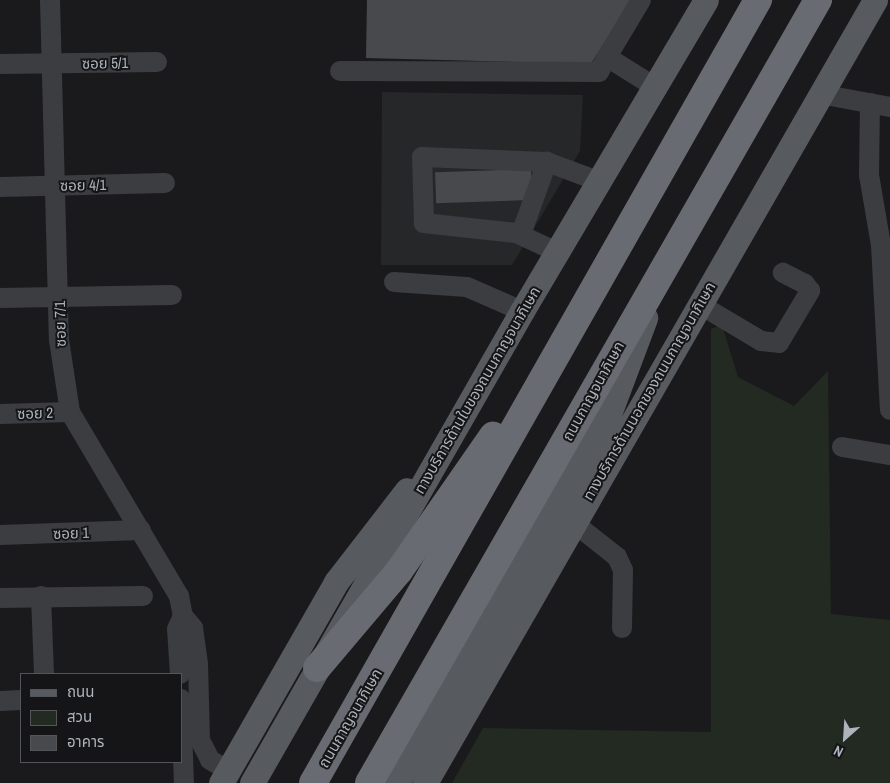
<!DOCTYPE html>
<meta charset="utf-8">
<style>
body{margin:0}
#map{position:relative;width:890px;height:783px;overflow:hidden;background:#1a1a1c;font-family:"Archivo Narrow","Noto Sans Thai",sans-serif}
div>[style]{position:absolute}
[style*='--x']{left:calc(var(--x)*1px);top:calc(var(--y)*1px);width:calc(var(--w)*1px);rotate:calc(var(--a)*1deg)}
.built>*{inset:0;background:#262729}
.green>*{inset:0;background:#222a22}
.building>*{inset:0;background:#47494c;transform-origin:0 0}
.minor>*{height:20px;margin:-10px;padding:0 10px;transform-origin:10px;border-radius:10px;background:#3b3d41}
.major>*{height:25px;margin:-12.5px;padding:0 12.5px;transform-origin:12.5px;border-radius:12.5px;background:#575b60}
.highway>*{height:28px;margin:-14px;padding:0 14px;transform-origin:14px;border-radius:14px;background:#686c72}
span{translate:-50% -50%;white-space:nowrap;text-align:center;line-height:1.15;-webkit-text-stroke:4px #151517;paint-order:stroke}
.street-label{font-size:15px;color:#adb4bb}
.legend{position:absolute;left:20px;top:673px;width:162px;height:90px;box-sizing:border-box;background:#151517;border:1px solid #525559;margin:0;padding:6px 9px;list-style:none;font-size:15px;color:#adb4bb}
.legend li{display:flex;align-items:center;gap:10px;height:25px}
.legend b{width:25px;border:1px solid #525559}
.north{position:absolute;left:820px;top:713px;width:50px;height:50px;-webkit-text-stroke:4px #151517;paint-order:stroke;rotate:206deg;font-size:14px;font-weight:700;line-height:20px;text-align:center;color:#adb4bb}
.north::after{content:'';display:block;margin:auto;width:18px;height:22px;background:#adb4bb;clip-path:polygon(50% 0,100% 100%,50% 72%,0 100%)}
</style>
<div id="map">
<div class="built">
<i style="clip-path:polygon(382px 92px,583px 95px,580px 151px,512px 265px,381px 265px)"></i>
</div>
<div class="green">
<i style="clip-path:polygon(722px 325px,738px 377px,794px 406px,828px 371px,831px 614px,890px 620px,890px 783px,452px 783px,483px 728px,711px 732px,711px 329px)"></i>
</div>
<div class="building">
<i style="clip-path:polygon(367px 0,631px 0,591px 64px,366px 58px)"></i>
<i style="left:531px;top:169px;width:31px;height:96px;rotate:88deg"></i>
</div>
<div class="minor">
<i style="--x:50;--y:0;--w:340;--a:88.5"></i>
<i style="--x:59;--y:340;--w:73;--a:81.3"></i>
<i style="--x:70;--y:412;--w:214;--a:59.4"></i>
<i style="--x:179;--y:596;--w:20;--a:79"></i>
<i style="--x:183;--y:616;--w:16;--a:50"></i>
<i style="--x:193;--y:628;--w:36;--a:82"></i>
<i style="--x:198;--y:664;--w:76;--a:88.5"></i>
<i style="--x:200;--y:740;--w:22;--a:63"></i>
<i style="--x:210;--y:760;--w:21;--a:29"></i>
<i style="--x:607;--y:57;--w:66;--a:-59.2"></i>
<i style="--x:0;--y:64;--w:157;--a:-0.7"></i>
<i style="--x:340;--y:71;--w:259;--a:0.2"></i>
<i style="--x:599;--y:72;--w:17;--a:-62"></i>
<i style="--x:607;--y:57;--w:57;--a:32"></i>
<i style="--x:820;--y:94;--w:71;--a:10.5"></i>
<i style="--x:870;--y:103;--w:72;--a:90.8"></i>
<i style="--x:869;--y:175;--w:71;--a:80.3"></i>
<i style="--x:881;--y:245;--w:165;--a:86.9"></i>
<i style="--x:0;--y:187;--w:165;--a:-1.4"></i>
<i style="--x:521;--y:234;--w:77;--a:-70.1"></i>
<i style="--x:557;--y:252;--w:45;--a:-155.1"></i>
<i style="--x:516;--y:233;--w:93;--a:-173.8"></i>
<i style="--x:424;--y:223;--w:66;--a:-91.7"></i>
<i style="--x:422;--y:157;--w:125;--a:2.3"></i>
<i style="--x:547;--y:162;--w:54;--a:20.4"></i>
<i style="--x:394;--y:282;--w:73;--a:3.9"></i>
<i style="--x:467;--y:287;--w:60;--a:23.6"></i>
<i style="--x:0;--y:298;--w:172;--a:-1"></i>
<i style="--x:699;--y:304;--w:72;--a:30.8"></i>
<i style="--x:761;--y:341;--w:18;--a:6"></i>
<i style="--x:779;--y:343;--w:61;--a:-59.2"></i>
<i style="--x:810;--y:291;--w:9;--a:-126"></i>
<i style="--x:805;--y:284;--w:25;--a:-153"></i>
<i style="--x:0;--y:414;--w:70;--a:-1.6"></i>
<i style="--x:842;--y:447;--w:49;--a:9.5"></i>
<i style="--x:574;--y:523;--w:55;--a:38.3"></i>
<i style="--x:617;--y:557;--w:14;--a:65"></i>
<i style="--x:623;--y:570;--w:58;--a:91"></i>
<i style="--x:0;--y:535;--w:141;--a:-2"></i>
<i style="--x:41;--y:596;--w:78;--a:87.8"></i>
<i style="--x:0;--y:598;--w:143;--a:-0.8"></i>
<i style="--x:180;--y:674;--w:45;--a:-93.8"></i>
<i style="--x:177;--y:629;--w:14;--a:-65"></i>
<i style="--x:181;--y:699;--w:84;--a:88"></i>
<i style="--x:0;--y:701;--w:21;--a:-3"></i>
</div>
<div class="major">
<i style="--x:221;--y:783;--w:232;--a:-60.2"></i>
<i style="--x:336;--y:582;--w:116;--a:-52.3"></i>
<i style="--x:252;--y:783;--w:544;--a:-60.23"></i>
<i style="--x:522;--y:311;--w:361;--a:-59.4"></i>
<i style="--x:397;--y:783;--w:426;--a:-60.1"></i>
<i style="--x:609;--y:414;--w:103;--a:-69.4"></i>
<i style="--x:425;--y:783;--w:903;--a:-60.11"></i>
</div>
<div class="highway">
<i style="--x:317;--y:668;--w:127;--a:-49.8"></i>
<i style="--x:399;--y:571;--w:165;--a:-55.2"></i>
<i style="--x:313;--y:783;--w:901;--a:-60.39"></i>
<i style="--x:369;--y:783;--w:903;--a:-60.17"></i>
</div>
<div class="street-label">
<span style="left:105px;top:63px;rotate:-1deg">ซอย 5/1</span>
<span style="left:83px;top:185px;rotate:-1deg">ซอย 4/1</span>
<span style="left:60px;top:324px;rotate:-91deg">ซอย 7/1</span>
<span style="left:477px;top:390px;rotate:-60deg">ทางบริการด้านในของถนนกาญจนาภิเษก</span>
<span style="left:593px;top:391px;rotate:-61deg">ถนนกาญจนาภิเษก</span>
<span style="left:649px;top:391px;rotate:-60deg">ทางบริการด้านนอกของถนนกาญจนาภิเษก</span>
<span style="left:35px;top:413px;rotate:-2deg">ซอย 2</span>
<span style="left:71px;top:533px;rotate:-2deg">ซอย 1</span>
<span style="left:350px;top:718px;rotate:-60deg">ถนนกาญจนาภิเษก</span>
</div>
<ul class="legend">
<li><b style="height:6px;background:#575b60"></b>ถนน</li>
<li><b style="height:14px;background:#222a22"></b>สวน</li>
<li><b style="height:14px;background:#47494c"></b>อาคาร</li>
</ul>
<div class="north">N</div>
</div>
